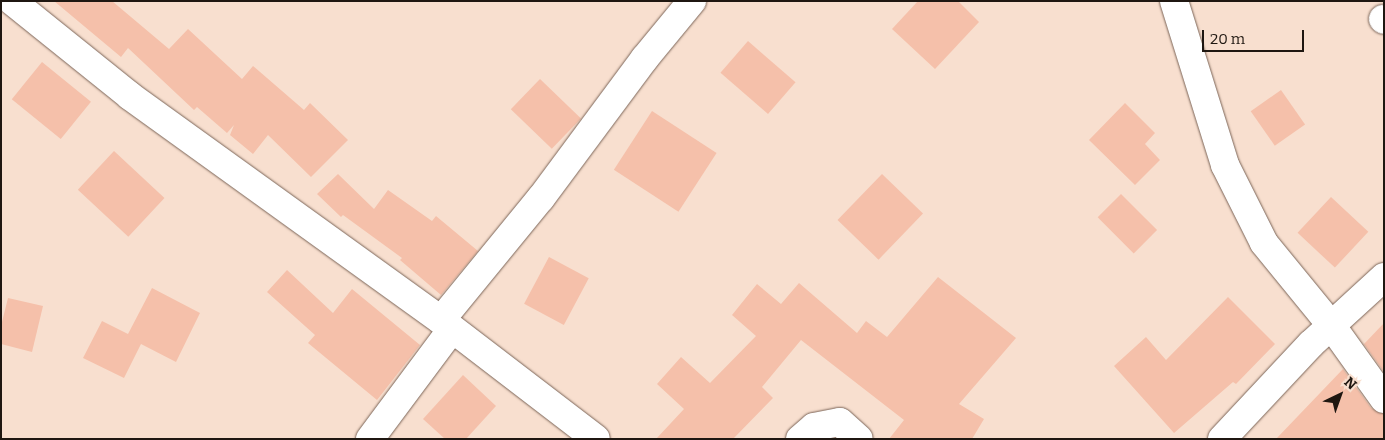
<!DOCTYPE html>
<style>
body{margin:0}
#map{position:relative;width:1385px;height:440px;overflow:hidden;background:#f8dfcf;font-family:Bitter,serif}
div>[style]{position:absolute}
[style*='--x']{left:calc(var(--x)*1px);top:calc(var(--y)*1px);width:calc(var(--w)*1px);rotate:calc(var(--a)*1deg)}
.building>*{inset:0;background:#f5c0aa;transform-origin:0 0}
.roads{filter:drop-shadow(0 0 1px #7b6558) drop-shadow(0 0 1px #7b6558)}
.minor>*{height:28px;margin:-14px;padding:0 14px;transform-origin:14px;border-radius:14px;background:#fff}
span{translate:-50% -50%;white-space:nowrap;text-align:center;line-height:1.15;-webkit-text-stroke:4.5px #f8dfcf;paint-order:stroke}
.frame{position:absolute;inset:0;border:2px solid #1f1711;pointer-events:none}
.north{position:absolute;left:1315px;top:370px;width:50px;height:50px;-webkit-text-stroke:4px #f8dfcf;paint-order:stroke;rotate:42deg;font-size:14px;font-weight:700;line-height:20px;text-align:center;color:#1f1711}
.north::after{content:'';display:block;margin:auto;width:18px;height:22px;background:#1f1711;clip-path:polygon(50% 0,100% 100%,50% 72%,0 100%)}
.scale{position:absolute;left:1202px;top:30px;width:102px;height:22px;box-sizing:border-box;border:2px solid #1f1711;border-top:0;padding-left:6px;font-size:15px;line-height:18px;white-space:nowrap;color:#1f1711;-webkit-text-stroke:4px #f8dfcf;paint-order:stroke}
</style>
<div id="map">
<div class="building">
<i style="clip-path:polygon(54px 1px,112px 1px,169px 49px,188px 29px,242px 79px,253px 66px,304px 110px,310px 103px,348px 140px,311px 177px,268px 135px,253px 154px,230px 135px,234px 125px,227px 133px,197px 107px,194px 110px,128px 48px,121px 57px)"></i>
<i style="clip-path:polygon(918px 1px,958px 1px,979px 22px,935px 69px,892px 29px)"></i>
<i style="left:748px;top:41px;width:63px;height:42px;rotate:41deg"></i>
<i style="left:42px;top:62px;width:63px;height:48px;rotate:39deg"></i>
<i style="left:540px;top:79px;width:57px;height:42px;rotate:44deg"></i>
<i style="left:1281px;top:90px;width:42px;height:37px;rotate:55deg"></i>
<i style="clip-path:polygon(1125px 103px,1155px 133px,1145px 144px,1160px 160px,1135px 185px,1089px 140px)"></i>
<i style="left:652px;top:111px;width:77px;height:70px;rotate:33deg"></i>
<i style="left:114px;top:151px;width:69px;height:53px;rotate:43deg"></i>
<i style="clip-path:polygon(338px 174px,374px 209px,388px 190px,432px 221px,436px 216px,478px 251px,441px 295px,400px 260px,402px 258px,343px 215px,341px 217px,317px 194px)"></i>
<i style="left:882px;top:174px;width:57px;height:64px;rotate:44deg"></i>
<i style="left:1121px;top:194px;width:51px;height:33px;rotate:45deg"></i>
<i style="left:1331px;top:197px;width:51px;height:49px;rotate:43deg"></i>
<i style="left:549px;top:257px;width:45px;height:53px;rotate:28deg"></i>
<i style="clip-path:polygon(287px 270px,333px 313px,352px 289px,420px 345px,377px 400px,308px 343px,315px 335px,267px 292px)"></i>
<i style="clip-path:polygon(938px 277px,1016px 338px,959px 404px,984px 419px,972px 439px,889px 439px,904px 420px,801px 340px,762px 387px,773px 398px,733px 439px,656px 439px,684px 409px,657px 384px,681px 357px,710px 383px,756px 336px,732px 315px,757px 284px,781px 304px,799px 283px,857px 333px,866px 321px,887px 337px)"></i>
<i style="clip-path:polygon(152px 288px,200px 313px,176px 362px,141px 344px,124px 378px,83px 358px,102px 321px,128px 334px)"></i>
<i style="clip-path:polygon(1228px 297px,1275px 344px,1236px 384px,1233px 382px,1174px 433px,1114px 366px,1146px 337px,1166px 360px)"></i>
<i style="clip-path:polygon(8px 298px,43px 306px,32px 352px,1px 344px,1px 326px)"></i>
<i style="clip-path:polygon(1384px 323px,1384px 372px,1364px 344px)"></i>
<i style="clip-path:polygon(1343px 369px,1371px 408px,1384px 414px,1384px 439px,1276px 439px)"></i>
<i style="clip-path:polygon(463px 375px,496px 406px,466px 439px,445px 439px,423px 419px)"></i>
</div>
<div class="roads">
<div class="minor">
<i style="--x:12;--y:1;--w:151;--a:38.8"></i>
<i style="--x:130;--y:96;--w:383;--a:35.8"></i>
<i style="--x:441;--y:320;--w:195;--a:37.5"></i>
<i style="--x:1174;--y:1;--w:172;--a:72.7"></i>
<i style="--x:1225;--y:165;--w:87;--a:63.4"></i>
<i style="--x:1264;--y:243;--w:106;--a:50.7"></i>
<i style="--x:1331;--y:325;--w:91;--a:54.4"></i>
<i style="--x:1383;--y:19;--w:1;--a:45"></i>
<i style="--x:441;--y:320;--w:158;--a:-50.7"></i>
<i style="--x:541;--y:198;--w:174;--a:-53.4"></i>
<i style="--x:645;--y:58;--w:74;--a:-50.5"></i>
<i style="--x:370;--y:439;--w:137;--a:-53.3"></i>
<i style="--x:800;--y:439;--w:18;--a:-41"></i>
<i style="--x:814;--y:427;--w:26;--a:-11"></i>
<i style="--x:840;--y:422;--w:25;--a:42"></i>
<i style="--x:1222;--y:439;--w:130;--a:-46.9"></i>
<i style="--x:1311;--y:344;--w:99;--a:-42.5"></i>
</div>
</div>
<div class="frame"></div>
<div class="north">N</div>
<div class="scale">20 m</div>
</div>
